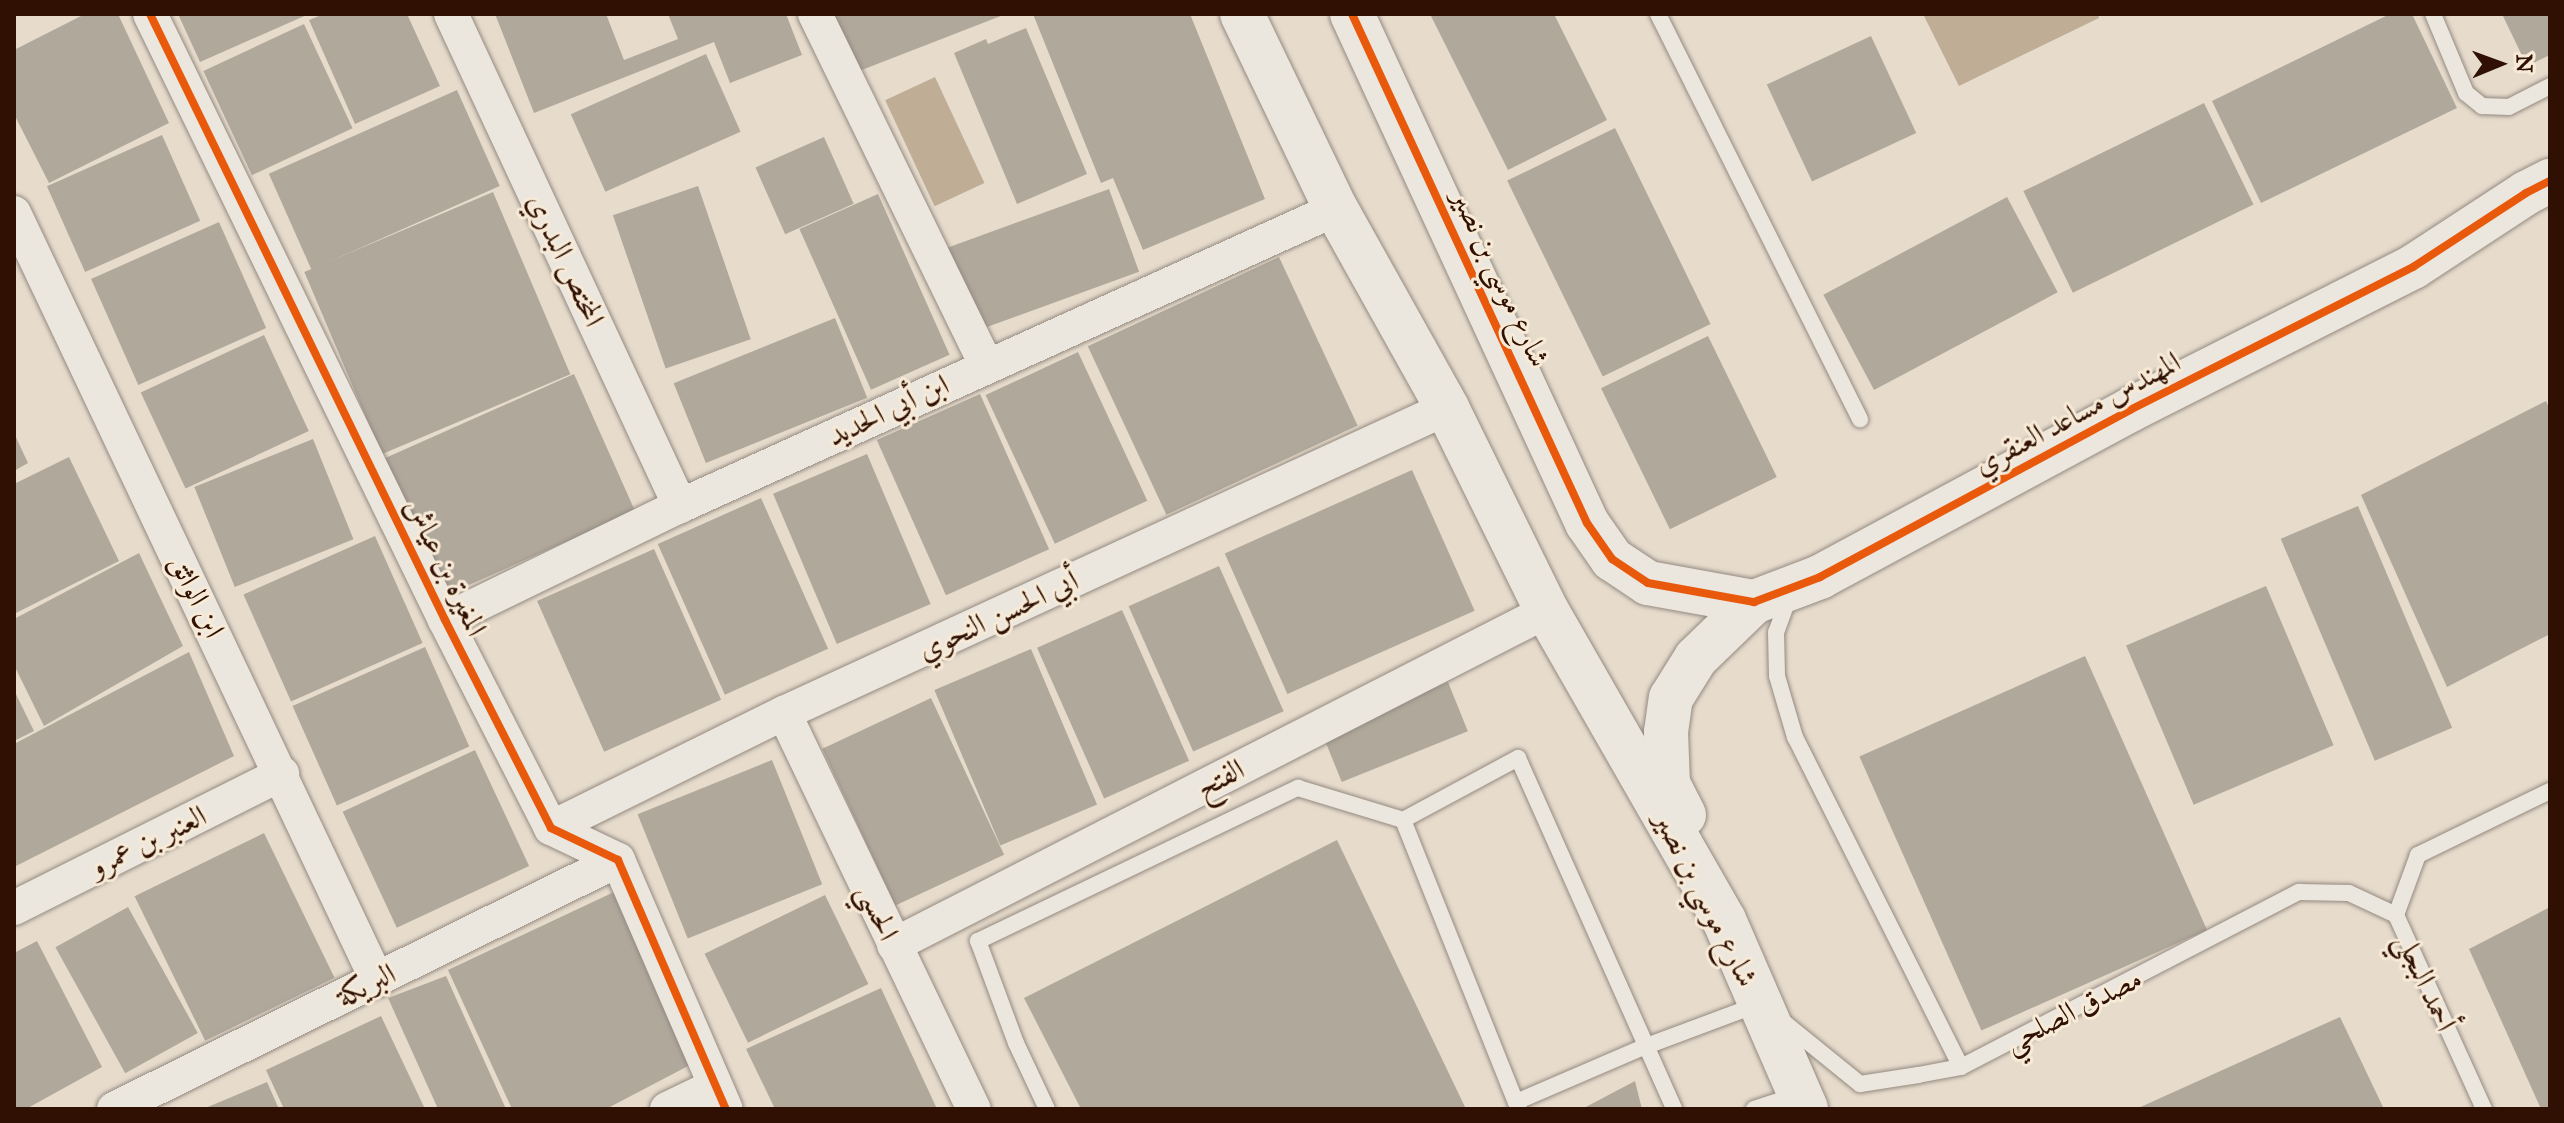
<!DOCTYPE html>
<meta charset="utf-8">
<style>
body{margin:0}
#map{position:relative;width:2564px;height:1123px;overflow:hidden;background:#e7dccc;font-family:"IM FELL Great Primer",Amiri,serif}
div>[style]{position:absolute}
[style*='--x']{left:calc(var(--x)*1px);top:calc(var(--y)*1px);width:calc(var(--w)*1px);rotate:calc(var(--a)*1deg)}
.water>*{inset:0;background:#c0ad96;transform-origin:0 0}
.building>*{inset:0;background:#b1a89c;transform-origin:0 0}
.roads{filter:drop-shadow(0 0 2px #948a80) drop-shadow(0 0 2px #948a80)}
.lane>*{height:16px;margin:-8px;padding:0 8px;transform-origin:8px;border-radius:8px;background:#ebe6de}
.street>*{height:34px;margin:-17px;padding:0 17px;transform-origin:17px;border-radius:17px;background:#ebe6de}
.secondary>*{height:44px;margin:-22px;padding:0 22px;transform-origin:22px;border-radius:22px;background:#ebe6de}
.cycleway>*{height:8px;margin:-4px;padding:0 4px;transform-origin:4px;border-radius:4px;background:#e8590c}
span{translate:-50% -50%;white-space:nowrap;text-align:center;line-height:1.15;-webkit-text-stroke:6px #f7ead6;paint-order:stroke}
.street-label{font-size:30px;color:#2f1002}
.frame{position:absolute;inset:0;border:16px solid #2f1002;pointer-events:none}
.north{position:absolute;left:2460px;top:24px;width:80px;height:80px;-webkit-text-stroke:6px #f7ead6;paint-order:stroke;rotate:89deg;font-size:22px;font-weight:700;line-height:32px;text-align:center;color:#2f1002}
.north::after{content:'';display:block;margin:auto;width:28px;height:36px;background:#2f1002;clip-path:polygon(50% 0,100% 100%,50% 72%,0 100%)}
</style>
<div id="map">
<div class="water">
<i style="clip-path:polygon(1923px 14px,2098px 14px,2099px 18px,1959px 86px)"></i>
<i style="left:935px;top:77px;width:117px;height:55px;rotate:65deg"></i>
</div>
<div class="building">
<i style="clip-path:polygon(85px 14px,118px 14px,169px 123px,49px 183px,14px 114px,14px 50px)"></i>
<i style="clip-path:polygon(178px 14px,309px 14px,200px 62px)"></i>
<i style="clip-path:polygon(324px 14px,407px 14px,440px 86px,355px 124px,309px 20px)"></i>
<i style="clip-path:polygon(495px 14px,606px 14px,624px 60px,678px 39px,668px 14px,786px 14px,802px 55px,730px 83px,714px 42px,534px 113px)"></i>
<i style="clip-path:polygon(832px 14px,1006px 14px,854px 73px)"></i>
<i style="clip-path:polygon(1033px 14px,1190px 14px,1265px 199px,1143px 250px,1113px 178px,1101px 183px)"></i>
<i style="clip-path:polygon(1430px 14px,1554px 14px,1607px 120px,1508px 170px)"></i>
<i style="clip-path:polygon(2390px 14px,2412px 14px,2457px 108px,2261px 203px,2212px 101px)"></i>
<i style="clip-path:polygon(2502px 14px,2550px 14px,2550px 55px,2527px 66px)"></i>
<i style="left:304px;top:24px;width:115px;height:111px;rotate:65deg"></i>
<i style="clip-path:polygon(1026px 28px,1087px 174px,1017px 204px,954px 53px,986px 39px,988px 44px)"></i>
<i style="left:1871px;top:36px;width:107px;height:115px;rotate:65deg"></i>
<i style="left:706px;top:54px;width:85px;height:148px;rotate:66deg"></i>
<i style="left:457px;top:90px;width:105px;height:206px;rotate:66deg"></i>
<i style="left:2204px;top:103px;width:113px;height:201px;rotate:64deg"></i>
<i style="left:1615px;top:128px;width:218px;height:120px;rotate:64deg"></i>
<i style="left:162px;top:135px;width:94px;height:126px;rotate:66deg"></i>
<i style="left:824px;top:137px;width:73px;height:75px;rotate:66deg"></i>
<i style="left:698px;top:186px;width:162px;height:90px;rotate:71deg"></i>
<i style="left:1109px;top:189px;width:88px;height:172px;rotate:70deg"></i>
<i style="left:493px;top:192px;width:198px;height:205px;rotate:67deg"></i>
<i style="left:878px;top:194px;width:176px;height:86px;rotate:66deg"></i>
<i style="left:2007px;top:197px;width:108px;height:208px;rotate:62deg"></i>
<i style="left:219px;top:222px;width:116px;height:140px;rotate:66deg"></i>
<i style="left:1279px;top:257px;width:186px;height:211px;rotate:65deg"></i>
<i style="left:835px;top:318px;width:86px;height:174px;rotate:68deg"></i>
<i style="left:264px;top:335px;width:106px;height:136px;rotate:65deg"></i>
<i style="left:1708px;top:336px;width:157px;height:119px;rotate:64deg"></i>
<i style="left:1078px;top:352px;width:164px;height:102px;rotate:65deg"></i>
<i style="left:574px;top:374px;width:150px;height:209px;rotate:66deg"></i>
<i style="left:980px;top:394px;width:170px;height:113px;rotate:66deg"></i>
<i style="clip-path:polygon(2546px 401px,2550px 410px,2550px 634px,2447px 687px,2361px 495px)"></i>
<i style="clip-path:polygon(14px 433px,28px 463px,14px 471px)"></i>
<i style="left:313px;top:439px;width:108px;height:128px;rotate:68deg"></i>
<i style="left:867px;top:454px;width:163px;height:102px;rotate:67deg"></i>
<i style="clip-path:polygon(69px 457px,119px 561px,14px 614px,14px 484px)"></i>
<i style="left:1412px;top:470px;width:154px;height:205px;rotate:66deg"></i>
<i style="left:761px;top:498px;width:165px;height:113px;rotate:66deg"></i>
<i style="left:2358px;top:506px;width:241px;height:84px;rotate:67deg"></i>
<i style="left:375px;top:536px;width:117px;height:144px;rotate:66deg"></i>
<i style="left:654px;top:549px;width:165px;height:128px;rotate:66deg"></i>
<i style="clip-path:polygon(139px 553px,183px 646px,44px 726px,14px 665px,14px 619px)"></i>
<i style="left:1219px;top:566px;width:159px;height:99px;rotate:66deg"></i>
<i style="left:2266px;top:586px;width:173px;height:152px;rotate:67deg"></i>
<i style="left:1122px;top:610px;width:165px;height:93px;rotate:66deg"></i>
<i style="left:425px;top:647px;width:109px;height:145px;rotate:66deg"></i>
<i style="left:1031px;top:649px;width:169px;height:105px;rotate:67deg"></i>
<i style="clip-path:polygon(189px 652px,234px 756px,14px 867px,14px 744px)"></i>
<i style="left:2085px;top:656px;width:300px;height:247px;rotate:66deg"></i>
<i style="left:1448px;top:682px;width:53px;height:136px;rotate:68deg"></i>
<i style="clip-path:polygon(14px 690px,34px 731px,14px 741px)"></i>
<i style="left:931px;top:698px;width:173px;height:120px;rotate:65deg"></i>
<i style="left:475px;top:750px;width:128px;height:146px;rotate:65deg"></i>
<i style="left:772px;top:760px;width:134px;height:145px;rotate:68deg"></i>
<i style="left:264px;top:833px;width:161px;height:144px;rotate:64deg"></i>
<i style="clip-path:polygon(1337px 840px,1466px 1109px,1081px 1109px,1024px 998px)"></i>
<i style="clip-path:polygon(614px 892px,690px 1065px,606px 1109px,512px 1109px,448px 970px)"></i>
<i style="left:825px;top:895px;width:99px;height:134px;rotate:64deg"></i>
<i style="left:128px;top:907px;width:144px;height:83px;rotate:61deg"></i>
<i style="clip-path:polygon(2550px 907px,2550px 1109px,2541px 1109px,2469px 949px)"></i>
<i style="clip-path:polygon(37px 941px,102px 1067px,26px 1109px,14px 1109px,14px 953px)"></i>
<i style="clip-path:polygon(446px 976px,506px 1109px,438px 1109px,388px 998px)"></i>
<i style="clip-path:polygon(881px 988px,937px 1109px,775px 1109px,746px 1049px)"></i>
<i style="clip-path:polygon(381px 1016px,425px 1109px,284px 1109px,266px 1070px)"></i>
<i style="clip-path:polygon(2340px 1017px,2384px 1109px,2136px 1109px)"></i>
<i style="clip-path:polygon(1635px 1081px,1642px 1109px,1582px 1109px)"></i>
<i style="clip-path:polygon(267px 1082px,279px 1109px,203px 1109px)"></i>
</div>
<div class="roads">
<div class="lane">
<i style="--x:1658;--y:14;--w:453;--a:63.5"></i>
<i style="--x:2433;--y:14;--w:86;--a:67.3"></i>
<i style="--x:2466;--y:93;--w:21;--a:39"></i>
<i style="--x:2482;--y:106;--w:27;--a:2"></i>
<i style="--x:2509;--y:107;--w:46;--a:-27.1"></i>
<i style="--x:1789;--y:597;--w:37;--a:110"></i>
<i style="--x:1776;--y:632;--w:44;--a:88.7"></i>
<i style="--x:1777;--y:676;--w:64;--a:73.6"></i>
<i style="--x:1795;--y:737;--w:369;--a:63.3"></i>
<i style="--x:1403;--y:820;--w:304;--a:68.2"></i>
<i style="--x:1781;--y:1020;--w:102;--a:39"></i>
<i style="--x:1860;--y:1084;--w:59;--a:-8.8"></i>
<i style="--x:1918;--y:1075;--w:44;--a:-10.5"></i>
<i style="--x:1961;--y:1067;--w:381;--a:-27.4"></i>
<i style="--x:2299;--y:892;--w:50;--a:1.1"></i>
<i style="--x:2349;--y:893;--w:52;--a:25.1"></i>
<i style="--x:1047;--y:1109;--w:73;--a:-115.2"></i>
<i style="--x:1016;--y:1043;--w:109;--a:-110.4"></i>
<i style="--x:978;--y:941;--w:355;--a:-25.6"></i>
<i style="--x:1298;--y:788;--w:110;--a:16.9"></i>
<i style="--x:1403;--y:820;--w:131;--a:-28.3"></i>
<i style="--x:1518;--y:758;--w:384;--a:66"></i>
<i style="--x:1519;--y:1109;--w:8;--a:-113"></i>
<i style="--x:1516;--y:1102;--w:139;--a:-23.3"></i>
<i style="--x:1644;--y:1047;--w:123;--a:-20.5"></i>
<i style="--x:1754;--y:1109;--w:45;--a:-18"></i>
<i style="--x:2484;--y:1109;--w:213;--a:-114.4"></i>
<i style="--x:2396;--y:915;--w:64;--a:-69.9"></i>
<i style="--x:2418;--y:855;--w:147;--a:-25.9"></i>
</div>
<div class="street">
<i style="--x:150;--y:14;--w:674;--a:64.04"></i>
<i style="--x:445;--y:620;--w:233;--a:63"></i>
<i style="--x:551;--y:828;--w:74;--a:25.5"></i>
<i style="--x:618;--y:860;--w:271;--a:66.6"></i>
<i style="--x:451;--y:14;--w:543;--a:65.04"></i>
<i style="--x:815;--y:14;--w:390;--a:64"></i>
<i style="--x:14;--y:213;--w:849;--a:64.67"></i>
<i style="--x:445;--y:620;--w:261;--a:-25.9"></i>
<i style="--x:680;--y:506;--w:720;--a:-24.36"></i>
<i style="--x:784;--y:713;--w:439;--a:64.4"></i>
<i style="--x:551;--y:828;--w:260;--a:-26.3"></i>
<i style="--x:784;--y:713;--w:730;--a:-24.7"></i>
<i style="--x:14;--y:908;--w:300;--a:-26.6"></i>
<i style="--x:894;--y:945;--w:733;--a:-27.09"></i>
<i style="--x:114;--y:1109;--w:562;--a:-26.29"></i>
<i style="--x:667;--y:1109;--w:53;--a:-25.6"></i>
</div>
<div class="secondary">
<i style="--x:1242;--y:14;--w:216;--a:64.3"></i>
<i style="--x:1336;--y:209;--w:228;--a:60.8"></i>
<i style="--x:1447;--y:408;--w:226;--a:63.8"></i>
<i style="--x:1547;--y:611;--w:356;--a:60.2"></i>
<i style="--x:1724;--y:920;--w:206;--a:66.5"></i>
<i style="--x:1352;--y:14;--w:561;--a:65.22"></i>
<i style="--x:1587;--y:523;--w:44;--a:55.2"></i>
<i style="--x:1612;--y:559;--w:43;--a:33.7"></i>
<i style="--x:1648;--y:583;--w:108;--a:10.2"></i>
<i style="--x:1754;--y:602;--w:71;--a:-20.7"></i>
<i style="--x:1820;--y:577;--w:352;--a:-28.3"></i>
<i style="--x:2130;--y:410;--w:317;--a:-26.8"></i>
<i style="--x:2413;--y:267;--w:135;--a:-33.2"></i>
<i style="--x:2526;--y:193;--w:27;--a:-27"></i>
<i style="--x:1684;--y:815;--w:35;--a:-117"></i>
<i style="--x:1668;--y:784;--w:52;--a:-92.2"></i>
<i style="--x:1666;--y:732;--w:34;--a:-82"></i>
<i style="--x:1671;--y:698;--w:47;--a:-58"></i>
<i style="--x:1696;--y:658;--w:81;--a:-44"></i>
</div>
</div>
<div class="cycleway">
<i style="--x:150;--y:14;--w:674;--a:64.04"></i>
<i style="--x:445;--y:620;--w:233;--a:63"></i>
<i style="--x:551;--y:828;--w:74;--a:25.5"></i>
<i style="--x:618;--y:860;--w:271;--a:66.6"></i>
<i style="--x:1352;--y:14;--w:561;--a:65.22"></i>
<i style="--x:1587;--y:523;--w:44;--a:55.2"></i>
<i style="--x:1612;--y:559;--w:43;--a:33.7"></i>
<i style="--x:1648;--y:583;--w:108;--a:10.2"></i>
<i style="--x:1754;--y:602;--w:71;--a:-20.7"></i>
<i style="--x:1820;--y:577;--w:352;--a:-28.3"></i>
<i style="--x:2130;--y:410;--w:317;--a:-26.8"></i>
<i style="--x:2413;--y:267;--w:135;--a:-33.2"></i>
<i style="--x:2526;--y:193;--w:27;--a:-27"></i>
</div>
<div class="street-label">
<span style="left:566px;top:260px;rotate:65deg">المختص البدري</span>
<span style="left:1501px;top:278px;rotate:65deg">شارع موسي بن نصير</span>
<span style="left:888px;top:410px;rotate:-25deg">ابن أبي الحديد</span>
<span style="left:2077px;top:413px;rotate:-28deg">المهندس مساعد العنقري</span>
<span style="left:446px;top:567px;rotate:64deg">المغيرة بن عياش</span>
<span style="left:197px;top:596px;rotate:64deg">ابن الواثق</span>
<span style="left:998px;top:615px;rotate:-25deg">أبي الحسن النحوي</span>
<span style="left:1220px;top:778px;rotate:-27deg">الفتح</span>
<span style="left:148px;top:841px;rotate:-26deg">العنبر بن عمرو</span>
<span style="left:1706px;top:899px;rotate:63deg">شارع موسي بن نصير</span>
<span style="left:878px;top:912px;rotate:65deg">الحسي</span>
<span style="left:2426px;top:982px;rotate:65deg">أحمد البجلي</span>
<span style="left:366px;top:985px;rotate:-26deg">البريكة</span>
<span style="left:2073px;top:1010px;rotate:-27deg">مصدق الصلحي</span>
</div>
<div class="frame"></div>
<div class="north">N</div>
</div>
